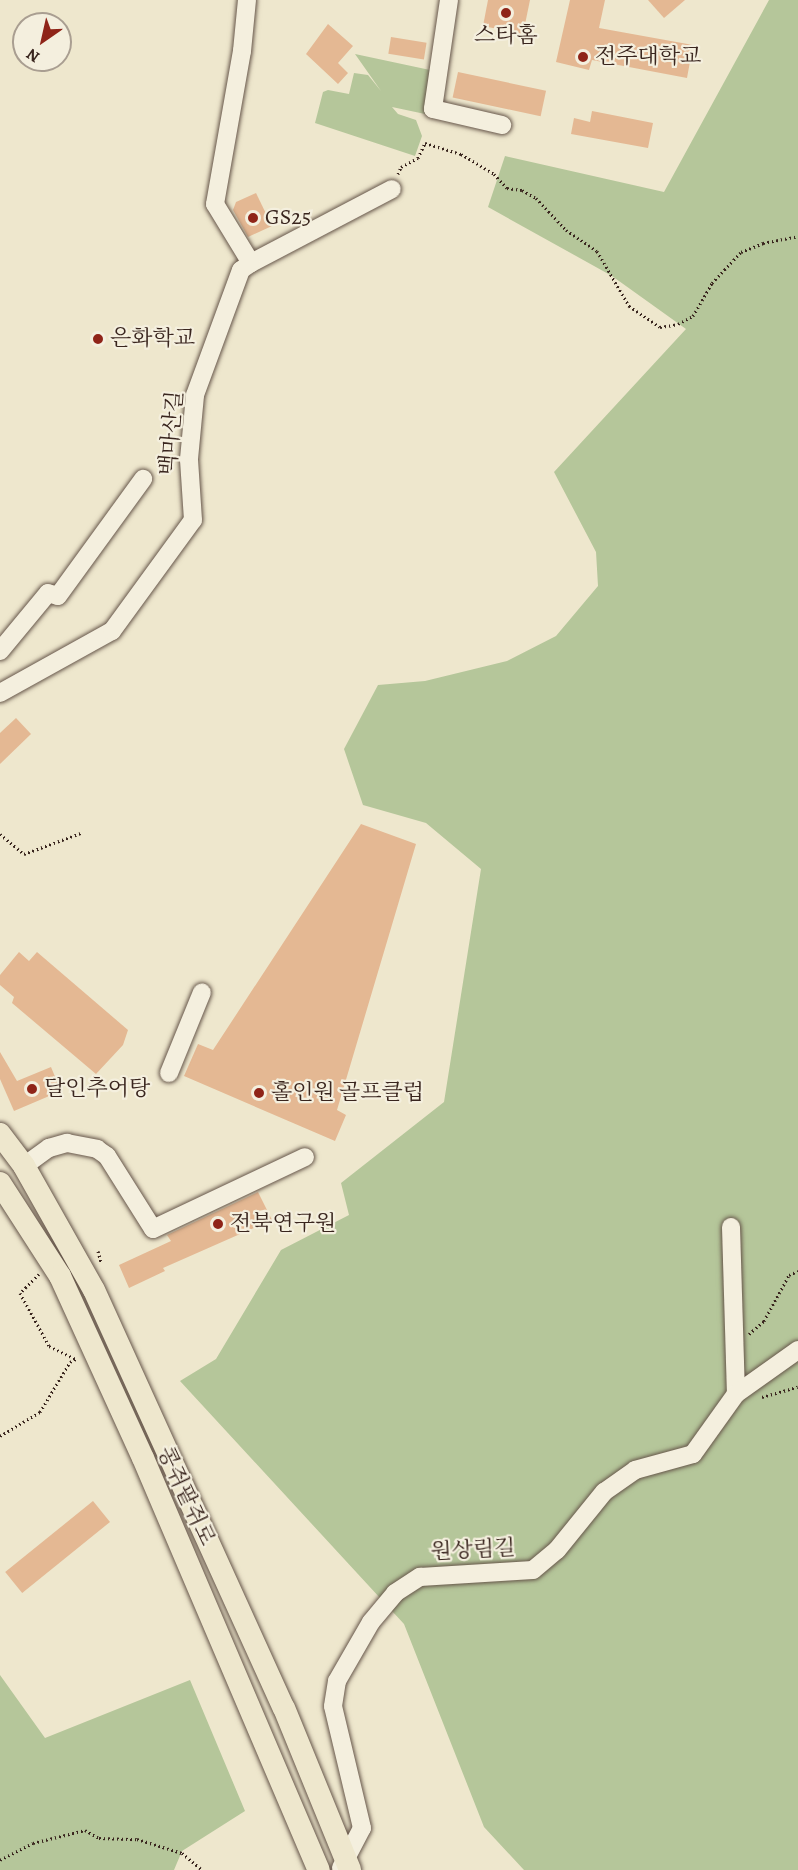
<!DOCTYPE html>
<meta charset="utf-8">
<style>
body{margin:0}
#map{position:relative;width:798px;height:1870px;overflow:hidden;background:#eee7cd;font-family:Alegreya,"Noto Serif KR",serif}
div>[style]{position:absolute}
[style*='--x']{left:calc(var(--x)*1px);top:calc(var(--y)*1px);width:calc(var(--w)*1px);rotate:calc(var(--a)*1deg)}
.green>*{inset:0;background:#b5c69a}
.building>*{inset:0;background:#e4b893;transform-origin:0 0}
.path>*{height:3px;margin-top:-1.5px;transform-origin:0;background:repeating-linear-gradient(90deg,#39251e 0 1.5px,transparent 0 4.5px)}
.roads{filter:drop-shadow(0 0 2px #66564a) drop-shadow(0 0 2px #66564a)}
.minor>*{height:18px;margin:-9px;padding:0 9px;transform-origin:9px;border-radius:9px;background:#f4efde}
.major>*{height:22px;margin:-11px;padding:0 11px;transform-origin:11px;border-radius:11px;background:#eee7cd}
.dots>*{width:16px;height:16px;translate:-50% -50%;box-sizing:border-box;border:3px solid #f4efde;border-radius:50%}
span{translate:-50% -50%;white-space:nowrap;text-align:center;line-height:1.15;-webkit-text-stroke:4.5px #f4efde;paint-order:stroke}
.poi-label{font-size:22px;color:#39251e}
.left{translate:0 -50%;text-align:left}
.street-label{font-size:22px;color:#39251e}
.north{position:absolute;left:12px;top:12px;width:60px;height:60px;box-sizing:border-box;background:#f4efde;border:2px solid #a99e91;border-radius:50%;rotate:214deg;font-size:16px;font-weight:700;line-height:24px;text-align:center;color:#39251e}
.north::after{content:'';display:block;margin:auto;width:21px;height:27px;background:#8f2418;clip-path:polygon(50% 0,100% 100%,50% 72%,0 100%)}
</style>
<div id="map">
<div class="green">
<i style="clip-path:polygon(769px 0,798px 0,798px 1870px,524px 1870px,484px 1827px,404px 1624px,180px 1381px,216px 1359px,281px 1250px,349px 1215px,341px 1183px,444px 1102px,481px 869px,426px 823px,363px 805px,344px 749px,378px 685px,425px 681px,507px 661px,556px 636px,598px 586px,596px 552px,554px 472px,686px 329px,612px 276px,488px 207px,505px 156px,664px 192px)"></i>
<i style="clip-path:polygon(355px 54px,430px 70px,425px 114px,392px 107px,398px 114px,416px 120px,422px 136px,415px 156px,315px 123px,323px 92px,328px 90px,349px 94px,354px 73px,368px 75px,381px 91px)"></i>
<i style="clip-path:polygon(0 1675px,45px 1738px,190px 1680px,245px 1811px,182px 1851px,174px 1870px,0 1870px)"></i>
</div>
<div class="building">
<i style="clip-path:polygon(488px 0,530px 0,523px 34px,483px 26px)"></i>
<i style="clip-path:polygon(570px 0,605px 0,599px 28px,693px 45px,687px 78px,592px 60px,589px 70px,556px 62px)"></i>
<i style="clip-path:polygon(648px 0,685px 0,664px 18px)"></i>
<i style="clip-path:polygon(328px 24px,353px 46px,338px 63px,348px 73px,338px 84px,306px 54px)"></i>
<i style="left:391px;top:37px;width:36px;height:17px;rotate:9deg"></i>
<i style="left:458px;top:72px;width:90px;height:26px;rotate:12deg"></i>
<i style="clip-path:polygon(592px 111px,653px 123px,648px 148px,571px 134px,574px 118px,590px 122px)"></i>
<i style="clip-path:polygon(256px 193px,272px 226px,248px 237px,233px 210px,236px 202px)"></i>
<i style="clip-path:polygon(16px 718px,31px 734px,0 764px,0 733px)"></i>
<i style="clip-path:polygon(361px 824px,416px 844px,337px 1110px,346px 1115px,335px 1141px,184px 1076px,198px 1044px,213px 1050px)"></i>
<i style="clip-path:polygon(19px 952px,29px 961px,37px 952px,128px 1030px,123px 1045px,96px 1074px,12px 1003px,14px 997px,0 985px,0 975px)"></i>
<i style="clip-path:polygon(0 1052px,17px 1081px,51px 1067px,61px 1091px,14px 1111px,0 1079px)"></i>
<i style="clip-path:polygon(258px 1192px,272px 1220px,163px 1268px,165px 1271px,129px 1288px,119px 1265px,171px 1241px,167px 1235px)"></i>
<i style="left:93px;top:1501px;width:27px;height:113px;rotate:51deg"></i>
</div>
<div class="path">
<i style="--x:398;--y:174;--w:8;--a:-67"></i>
<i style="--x:401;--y:167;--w:19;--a:-28"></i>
<i style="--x:418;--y:158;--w:17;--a:-65"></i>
<i style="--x:425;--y:143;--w:38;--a:17"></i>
<i style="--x:461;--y:154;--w:39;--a:31"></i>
<i style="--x:494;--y:174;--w:19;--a:47"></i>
<i style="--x:507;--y:188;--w:15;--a:8"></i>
<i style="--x:522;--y:190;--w:16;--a:30"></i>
<i style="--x:536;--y:198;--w:44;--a:46.8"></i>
<i style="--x:566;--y:230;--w:37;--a:34"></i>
<i style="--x:597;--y:251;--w:64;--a:59.8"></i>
<i style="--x:629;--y:306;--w:37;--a:34"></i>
<i style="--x:660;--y:327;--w:18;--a:-9"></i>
<i style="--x:678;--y:324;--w:17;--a:-28"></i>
<i style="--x:693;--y:316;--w:38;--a:-60"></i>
<i style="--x:712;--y:283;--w:42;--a:-46.9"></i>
<i style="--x:741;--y:252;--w:24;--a:-22"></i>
<i style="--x:763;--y:243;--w:36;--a:-11"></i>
<i style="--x:0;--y:834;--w:31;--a:40"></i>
<i style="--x:24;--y:854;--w:61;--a:-20.2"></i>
<i style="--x:98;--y:1251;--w:11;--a:75"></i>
<i style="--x:39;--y:1274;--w:27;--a:135"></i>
<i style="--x:20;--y:1293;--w:60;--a:61.3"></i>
<i style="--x:49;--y:1346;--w:30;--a:26"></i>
<i style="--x:749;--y:1334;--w:20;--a:-41"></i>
<i style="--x:764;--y:1321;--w:52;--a:-61.5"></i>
<i style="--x:789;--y:1275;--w:10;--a:-24"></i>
<i style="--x:762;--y:1397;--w:37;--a:-16"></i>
<i style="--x:0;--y:1436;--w:47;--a:-31"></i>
<i style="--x:40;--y:1412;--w:58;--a:-59"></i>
<i style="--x:70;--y:1362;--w:7;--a:-27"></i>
<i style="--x:0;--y:1860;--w:37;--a:-27"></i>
<i style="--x:33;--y:1843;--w:54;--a:-14"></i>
<i style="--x:85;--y:1830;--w:16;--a:30"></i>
<i style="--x:99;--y:1838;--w:38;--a:2"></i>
<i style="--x:137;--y:1839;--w:47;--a:17.3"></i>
<i style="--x:182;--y:1853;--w:26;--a:40"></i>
</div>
<div class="roads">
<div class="minor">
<i style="--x:449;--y:0;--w:110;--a:98.4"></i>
<i style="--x:433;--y:109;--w:71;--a:13.1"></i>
<i style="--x:251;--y:263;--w:159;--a:-27.7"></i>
<i style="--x:0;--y:651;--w:75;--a:-50.4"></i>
<i style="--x:48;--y:593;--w:10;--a:17"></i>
<i style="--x:58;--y:596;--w:145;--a:-54"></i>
<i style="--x:0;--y:693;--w:128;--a:-29"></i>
<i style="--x:112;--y:631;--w:137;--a:-53.9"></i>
<i style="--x:193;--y:520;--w:61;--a:-93.8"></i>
<i style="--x:189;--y:459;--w:64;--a:-84.6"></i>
<i style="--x:195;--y:395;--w:133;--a:-69.8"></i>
<i style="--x:241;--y:270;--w:12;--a:-35"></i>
<i style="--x:251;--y:263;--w:69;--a:-121.4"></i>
<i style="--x:215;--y:204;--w:155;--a:-80"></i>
<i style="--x:242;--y:51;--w:51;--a:-84.4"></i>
<i style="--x:169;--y:1073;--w:87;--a:-67.8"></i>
<i style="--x:24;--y:1166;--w:31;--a:-36"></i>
<i style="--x:49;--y:1148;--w:19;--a:-16"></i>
<i style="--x:67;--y:1143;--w:31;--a:11"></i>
<i style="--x:97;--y:1149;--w:12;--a:35"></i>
<i style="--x:107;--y:1156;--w:86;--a:57.8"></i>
<i style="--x:153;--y:1229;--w:168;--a:-25.3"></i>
<i style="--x:731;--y:1227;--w:167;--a:88.3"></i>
<i style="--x:341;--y:1868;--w:45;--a:-62.3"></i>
<i style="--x:362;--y:1828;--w:125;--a:-103.4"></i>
<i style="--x:333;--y:1706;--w:25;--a:-81"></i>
<i style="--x:337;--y:1681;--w:68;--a:-60"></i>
<i style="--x:371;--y:1622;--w:38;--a:-50"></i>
<i style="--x:395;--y:1593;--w:30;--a:-33"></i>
<i style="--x:420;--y:1577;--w:113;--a:-3.5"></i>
<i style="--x:533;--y:1570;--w:31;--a:-40"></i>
<i style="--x:557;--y:1550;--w:75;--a:-51"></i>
<i style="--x:604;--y:1492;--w:38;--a:-35"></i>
<i style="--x:635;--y:1470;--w:60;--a:-15.4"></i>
<i style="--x:693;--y:1454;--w:74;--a:-54.4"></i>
<i style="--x:736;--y:1394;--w:76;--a:-35.4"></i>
</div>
<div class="major">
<i style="--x:0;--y:1134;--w:40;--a:53"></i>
<i style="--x:24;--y:1166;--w:142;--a:60.6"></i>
<i style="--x:94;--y:1290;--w:459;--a:65.6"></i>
<i style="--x:284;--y:1708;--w:175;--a:67.8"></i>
<i style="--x:0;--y:1183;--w:111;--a:57.2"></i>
<i style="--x:60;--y:1276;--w:200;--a:65.5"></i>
<i style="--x:143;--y:1458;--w:448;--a:66.9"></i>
</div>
</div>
<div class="dots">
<i style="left:506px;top:13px;background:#8f2418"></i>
<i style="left:583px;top:57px;background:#8f2418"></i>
<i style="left:253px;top:218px;background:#8f2418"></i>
<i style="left:98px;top:339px;background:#8f2418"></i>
<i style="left:32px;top:1089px;background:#8f2418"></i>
<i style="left:259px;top:1093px;background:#8f2418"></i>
<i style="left:218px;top:1224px;background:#8f2418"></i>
</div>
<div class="poi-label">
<span style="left:506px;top:36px">스타홈</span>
<span class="left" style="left:595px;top:57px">전주대학교</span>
<span class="left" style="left:265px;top:218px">GS25</span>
<span class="left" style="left:110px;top:339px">은화학교</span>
<span class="left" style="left:44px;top:1089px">달인추어탕</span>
<span class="left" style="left:271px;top:1093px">홀인원 골프클럽</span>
<span class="left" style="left:230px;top:1224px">전북연구원</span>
</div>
<div class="street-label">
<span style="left:172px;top:433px;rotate:-85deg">백마산길</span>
<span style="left:186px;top:1496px;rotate:65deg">콩쥐팥쥐로</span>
<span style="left:473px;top:1550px;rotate:-3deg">원상림길</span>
</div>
<div class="north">N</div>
</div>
